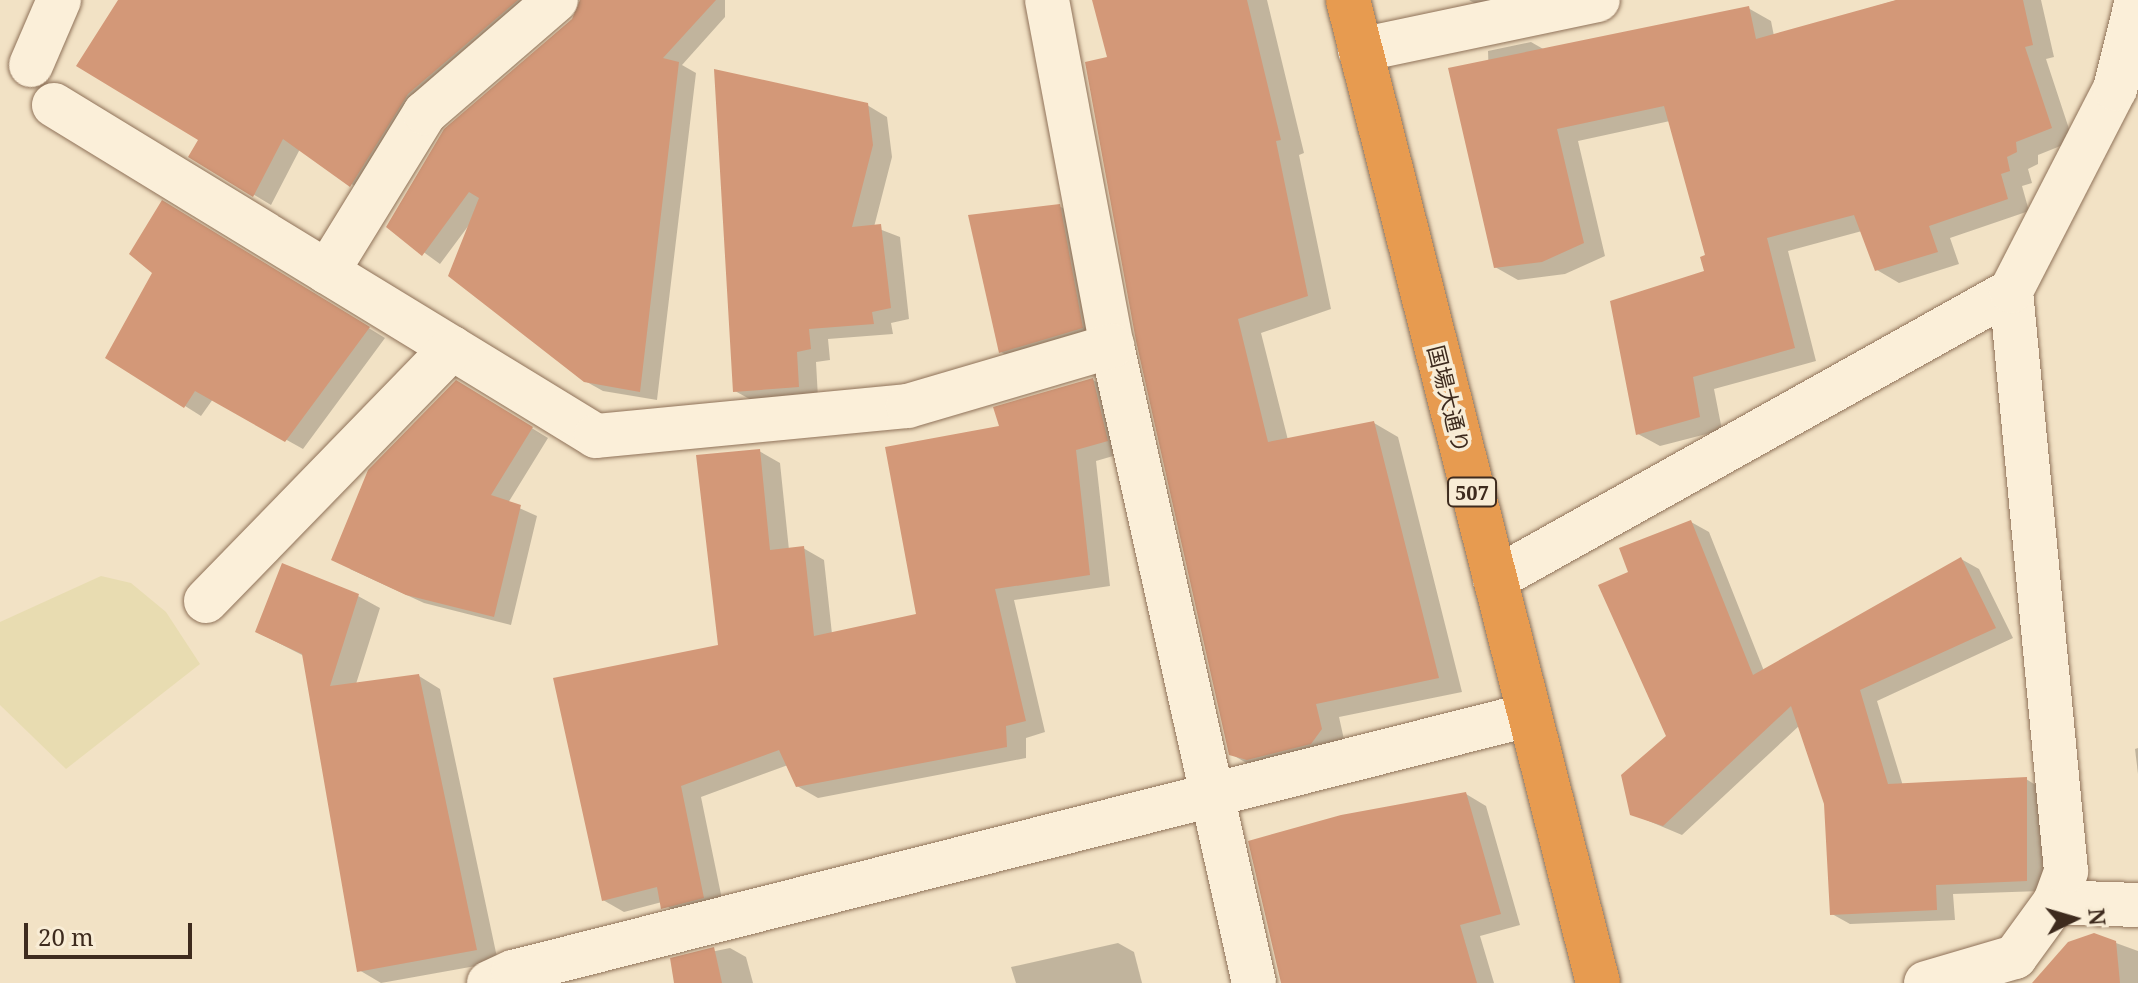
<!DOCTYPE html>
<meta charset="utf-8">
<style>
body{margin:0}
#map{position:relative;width:2138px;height:983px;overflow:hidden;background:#f2e2c5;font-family:"Noto Serif","Noto Sans JP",serif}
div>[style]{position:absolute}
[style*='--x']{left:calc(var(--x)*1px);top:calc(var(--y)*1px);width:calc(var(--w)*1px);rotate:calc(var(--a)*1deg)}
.farmland>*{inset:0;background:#e8dcb1}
.shadow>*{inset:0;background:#0003}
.building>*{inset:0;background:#d39878}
.roads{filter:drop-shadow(0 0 2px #8f7259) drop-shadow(0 0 2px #8f7259)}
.minor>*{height:44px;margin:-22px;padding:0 22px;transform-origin:22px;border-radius:22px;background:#fbefd9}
.highway>*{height:44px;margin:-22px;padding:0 22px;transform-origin:22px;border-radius:22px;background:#e79b50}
span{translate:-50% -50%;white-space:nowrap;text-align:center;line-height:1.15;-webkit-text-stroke:7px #f8ecd5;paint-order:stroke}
.shield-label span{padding:2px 6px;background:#f8ecd5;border:2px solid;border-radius:6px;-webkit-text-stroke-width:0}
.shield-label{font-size:20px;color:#3e2b1e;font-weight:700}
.street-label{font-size:22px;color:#3e2b1e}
.north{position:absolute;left:2034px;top:879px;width:80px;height:80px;-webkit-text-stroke:6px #f8ecd5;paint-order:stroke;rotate:85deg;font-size:22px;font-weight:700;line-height:32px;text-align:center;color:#3e2b1e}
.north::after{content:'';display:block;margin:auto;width:28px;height:36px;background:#3e2b1e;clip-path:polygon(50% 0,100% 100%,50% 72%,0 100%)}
.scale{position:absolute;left:24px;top:923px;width:168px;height:36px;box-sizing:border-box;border:4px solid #3e2b1e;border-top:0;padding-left:10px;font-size:24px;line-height:28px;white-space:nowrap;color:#3e2b1e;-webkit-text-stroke:6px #f8ecd5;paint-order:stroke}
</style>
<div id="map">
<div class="farmland">
<i style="clip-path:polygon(101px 576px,131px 583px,166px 612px,200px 664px,66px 769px,0 705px,0 622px)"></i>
</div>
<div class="shadow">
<i style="clip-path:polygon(120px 0,545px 0,368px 195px,300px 149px,271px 205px,191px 157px,201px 140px)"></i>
<i style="clip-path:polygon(581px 0,725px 0,725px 17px,682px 65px,696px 73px,657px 400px,603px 391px,585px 381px,469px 225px,440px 264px,389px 227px,575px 20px)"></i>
<i style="clip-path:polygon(1094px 0,1267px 0,1304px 153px,1299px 155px,1331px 309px,1261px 333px,1288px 440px,1374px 423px,1398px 437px,1462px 692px,1339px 717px,1345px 744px,1255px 768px,1231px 754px,1109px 59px)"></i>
<i style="clip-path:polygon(1469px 0,1541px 0,1493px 14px)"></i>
<i style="clip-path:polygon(1897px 0,2041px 0,2054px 57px,2046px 59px,2073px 141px,2038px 155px,2038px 164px,2028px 169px,2032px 183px,2022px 186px,2029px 211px,1950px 238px,1959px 264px,1899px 283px,1877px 270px,1862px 231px,1788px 251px,1816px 361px,1714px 389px,1722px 430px,1660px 446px,1638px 434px,1706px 272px,1708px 256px,1670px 121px,1578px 141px,1605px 256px,1565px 274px,1518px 280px,1495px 267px,1488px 51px,1531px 42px,1545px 50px,1748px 8px,1771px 21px,1774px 36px)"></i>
<i style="clip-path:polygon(867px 105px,887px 117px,892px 157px,874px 227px,900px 237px,909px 319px,891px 323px,893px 334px,828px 339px,830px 360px,816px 362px,818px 398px,755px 402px,735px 391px)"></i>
<i style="clip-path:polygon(1059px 206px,1076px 215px,1099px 337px,1017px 361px,1001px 352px)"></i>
<i style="clip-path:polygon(179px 212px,385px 338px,303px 449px,213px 399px,201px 416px,107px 357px,154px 272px)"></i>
<i style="clip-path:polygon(1093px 380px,1114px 391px,1127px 452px,1096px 461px,1110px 586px,1014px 600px,1045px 732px,1026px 738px,1026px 758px,818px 798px,797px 786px,788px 765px,701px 797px,724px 909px,683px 919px,662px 902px,624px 912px,603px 900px,720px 646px,759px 451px,780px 463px,789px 550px,803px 548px,824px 560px,832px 634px,918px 615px,1001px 428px)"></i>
<i style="clip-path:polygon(473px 392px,548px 438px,508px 503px,537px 516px,511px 625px,424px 603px,350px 569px)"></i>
<i style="clip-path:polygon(1691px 522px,1709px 532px,1764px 671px,1961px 559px,1979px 569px,2013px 638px,1877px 701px,1903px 786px,2026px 779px,2044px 790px,2044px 891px,1953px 894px,1955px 920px,1850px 924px,1832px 914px,1826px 804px,1800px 725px,1682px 835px,1632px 814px,1669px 736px,1630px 573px)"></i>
<i style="clip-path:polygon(358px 596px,380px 608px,356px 684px,419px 676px,440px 689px,498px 962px,381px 983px,359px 970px,304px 656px,257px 632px)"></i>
<i style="clip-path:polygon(2138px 748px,2138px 774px,2135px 749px)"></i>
<i style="clip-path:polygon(1466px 794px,1486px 806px,1520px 925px,1480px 936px,1494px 983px,1284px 983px)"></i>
<i style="clip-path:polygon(2094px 935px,2138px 951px,2138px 983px,2034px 983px)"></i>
<i style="clip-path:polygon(1118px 943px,1134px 952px,1142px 983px,1016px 983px,1011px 967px)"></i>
<i style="clip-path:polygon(730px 948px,746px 957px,753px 983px,677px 983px,672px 960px)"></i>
</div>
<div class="building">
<i style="clip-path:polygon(118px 0,518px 0,408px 94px,350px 187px,283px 139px,253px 197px,188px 157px,198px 140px,76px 66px)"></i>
<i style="clip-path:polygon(580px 0,716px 0,663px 58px,679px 62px,640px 392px,584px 382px,448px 276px,479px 198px,469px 192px,422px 256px,386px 227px,444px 129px,572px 19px)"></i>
<i style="clip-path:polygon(1092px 0,1247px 0,1281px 140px,1276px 141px,1308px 296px,1238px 319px,1268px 442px,1374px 421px,1439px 678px,1316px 704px,1322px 729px,1311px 744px,1247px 760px,1229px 755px,1136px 341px,1085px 62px,1107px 57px)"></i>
<i style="clip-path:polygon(1896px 0,2023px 0,2033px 45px,2025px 47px,2052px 128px,2016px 142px,2017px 152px,2007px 157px,2010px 171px,2001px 174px,2008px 199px,1929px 226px,1938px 252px,1875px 271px,1854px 215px,1767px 238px,1795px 348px,1693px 377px,1700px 417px,1636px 435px,1610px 301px,1704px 271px,1700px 257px,1705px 255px,1664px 106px,1557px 129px,1584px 243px,1542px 262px,1494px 268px,1448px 68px,1749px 6px,1756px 39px)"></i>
<i style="clip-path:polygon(714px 69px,868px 103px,873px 145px,852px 227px,881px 224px,891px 308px,872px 312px,874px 324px,809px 329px,811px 349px,797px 352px,799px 387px,733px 392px)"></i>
<i style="clip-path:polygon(162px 200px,370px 327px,285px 442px,195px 391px,184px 408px,105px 358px,152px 273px,129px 254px)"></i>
<i style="clip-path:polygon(1060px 204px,1083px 328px,999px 353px,968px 215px)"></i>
<i style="clip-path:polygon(1093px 378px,1108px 441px,1076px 450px,1090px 575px,995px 589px,1026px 721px,1006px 726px,1007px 747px,796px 787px,779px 750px,681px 786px,704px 898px,661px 909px,657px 887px,602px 901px,553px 678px,718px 645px,696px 455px,760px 449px,770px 550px,804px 546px,814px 636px,916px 614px,885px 447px,999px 426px,993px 407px)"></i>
<i style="clip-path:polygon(456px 380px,533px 427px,491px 495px,521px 505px,494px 617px,406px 595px,331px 560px,368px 470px)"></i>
<i style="clip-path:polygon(1691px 520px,1753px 675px,1961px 557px,1996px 628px,1860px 690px,1888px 784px,2027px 777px,2027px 881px,1936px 885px,1937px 910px,1830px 915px,1824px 804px,1791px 706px,1663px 826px,1630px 815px,1621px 775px,1666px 736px,1598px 585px,1628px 572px,1619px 548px)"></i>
<i style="clip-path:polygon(282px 563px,359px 594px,330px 686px,419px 674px,477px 950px,357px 972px,302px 654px,255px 632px)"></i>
<i style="clip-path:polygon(1466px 792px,1501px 914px,1460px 925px,1477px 983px,1281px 983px,1248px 841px,1341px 815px)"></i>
<i style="clip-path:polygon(2094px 933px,2116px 941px,2120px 983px,2032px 983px,2068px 942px)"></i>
<i style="clip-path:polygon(714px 947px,722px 983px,674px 983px,670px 958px)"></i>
</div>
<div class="roads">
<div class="minor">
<i style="--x:1047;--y:0;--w:352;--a:79.4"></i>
<i style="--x:1112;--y:346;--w:653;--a:77.43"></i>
<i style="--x:1360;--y:50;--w:243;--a:-11.9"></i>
<i style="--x:31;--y:65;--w:71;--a:-66.7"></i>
<i style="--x:54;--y:105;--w:635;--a:31.41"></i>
<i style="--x:596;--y:436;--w:313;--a:-5.5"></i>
<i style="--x:908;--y:406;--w:213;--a:-16.4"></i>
<i style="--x:327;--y:272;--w:187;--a:-58.4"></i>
<i style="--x:425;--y:113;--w:173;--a:-40.8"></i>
<i style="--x:1495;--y:579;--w:591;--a:-29.17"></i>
<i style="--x:206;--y:601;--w:353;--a:-45.8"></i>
<i style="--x:2055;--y:902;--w:83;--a:2.1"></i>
<i style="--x:489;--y:983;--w:26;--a:-25"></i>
<i style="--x:513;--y:972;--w:1047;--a:-14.21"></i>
<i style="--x:1926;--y:983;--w:93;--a:-16.3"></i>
<i style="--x:2015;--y:957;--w:68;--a:-54"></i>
<i style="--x:2055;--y:902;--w:33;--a:-70"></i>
<i style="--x:2066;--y:871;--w:583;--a:-95.42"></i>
<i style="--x:2011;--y:291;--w:227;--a:-62.8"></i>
<i style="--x:2115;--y:89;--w:92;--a:-76.1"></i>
</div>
<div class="highway">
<i style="--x:1348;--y:0;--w:1014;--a:75.73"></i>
</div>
</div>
<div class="shield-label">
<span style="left:1472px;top:492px">507</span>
</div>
<div class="street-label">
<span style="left:1449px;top:399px;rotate:76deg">国場大通り</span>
</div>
<div class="north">N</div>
<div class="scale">20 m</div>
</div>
